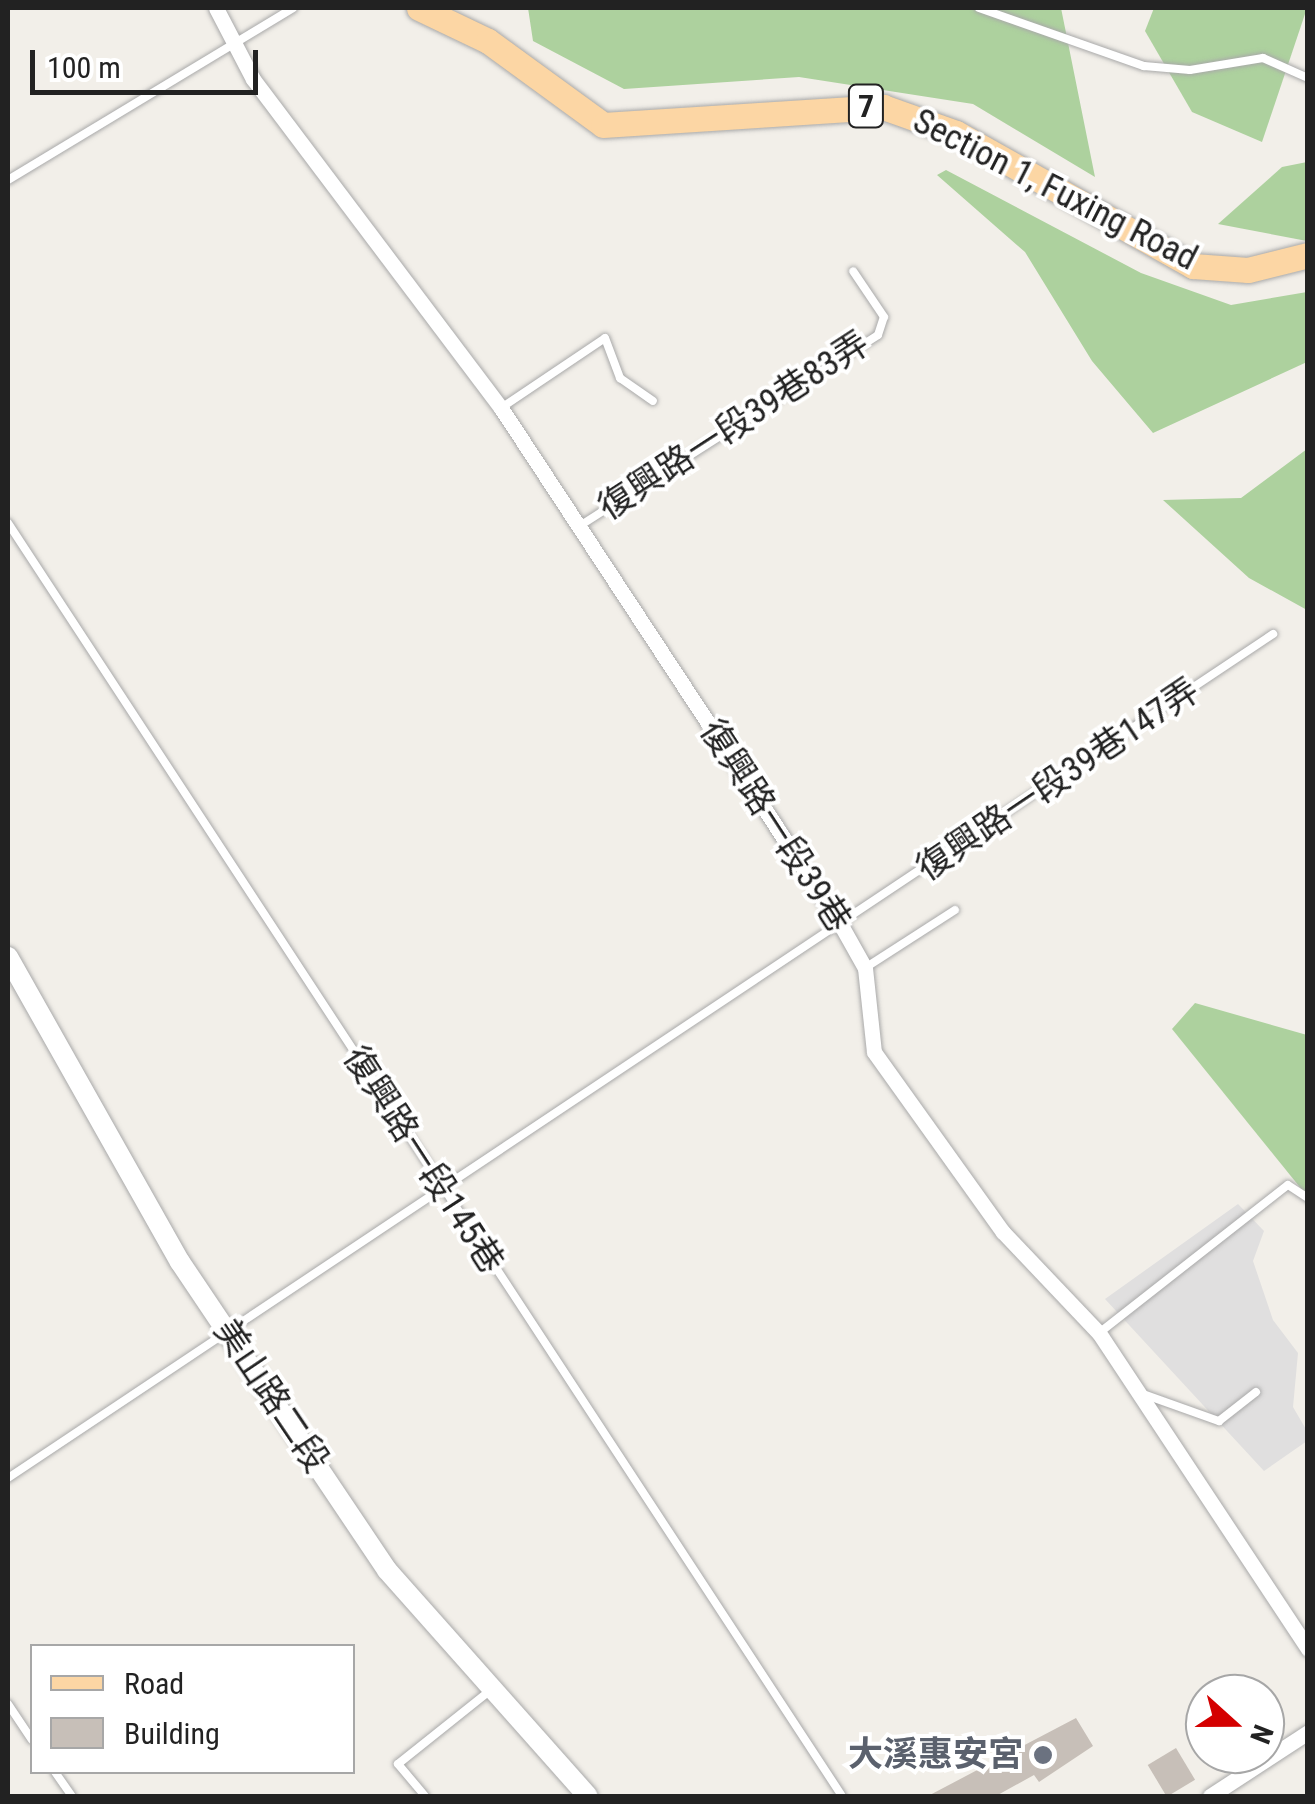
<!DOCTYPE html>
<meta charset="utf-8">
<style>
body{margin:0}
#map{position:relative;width:1315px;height:1804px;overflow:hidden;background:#f2efe9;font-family:"Roboto Condensed","Noto Sans TC",sans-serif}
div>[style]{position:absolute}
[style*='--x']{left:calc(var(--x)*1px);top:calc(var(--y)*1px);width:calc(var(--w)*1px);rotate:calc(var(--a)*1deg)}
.residential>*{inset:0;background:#e0dfdf}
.forest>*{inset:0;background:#add19e}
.building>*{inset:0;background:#c7bfb8;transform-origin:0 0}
.roads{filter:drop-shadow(0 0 2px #a9a9a9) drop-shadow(0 0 2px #a9a9a9)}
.service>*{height:8px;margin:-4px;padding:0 4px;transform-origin:4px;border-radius:4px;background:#fff}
.minor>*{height:15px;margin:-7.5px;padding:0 7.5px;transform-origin:7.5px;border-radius:7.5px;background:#fff}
.tertiary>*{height:20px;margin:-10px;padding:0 10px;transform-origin:10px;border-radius:10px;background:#fff}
.primary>*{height:25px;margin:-12.5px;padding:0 12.5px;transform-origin:12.5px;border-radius:12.5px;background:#fcd6a4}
.dots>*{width:28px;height:28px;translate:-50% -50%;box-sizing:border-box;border:5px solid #fff;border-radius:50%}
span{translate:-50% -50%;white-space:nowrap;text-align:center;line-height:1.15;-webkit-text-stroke:8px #fff;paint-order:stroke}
.shield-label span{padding:2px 8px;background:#fff;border:2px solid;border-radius:8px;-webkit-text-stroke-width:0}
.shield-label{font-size:32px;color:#222;font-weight:700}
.street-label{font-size:35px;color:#222}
.worship-label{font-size:35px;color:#5b616d;font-weight:700}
.right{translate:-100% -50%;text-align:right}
.frame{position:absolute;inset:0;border:10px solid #222;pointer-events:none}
.legend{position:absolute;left:30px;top:1644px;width:325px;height:130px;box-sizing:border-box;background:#fff;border:2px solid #a7a7a7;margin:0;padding:12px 18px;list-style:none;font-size:30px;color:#222}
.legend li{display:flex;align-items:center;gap:20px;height:50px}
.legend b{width:50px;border:2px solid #a7a7a7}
.north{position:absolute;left:1185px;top:1674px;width:100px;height:100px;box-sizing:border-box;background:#fff;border:2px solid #a7a7a7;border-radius:50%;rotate:111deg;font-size:28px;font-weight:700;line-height:40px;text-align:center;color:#222}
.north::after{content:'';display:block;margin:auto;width:35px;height:45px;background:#d40000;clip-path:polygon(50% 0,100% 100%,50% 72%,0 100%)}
.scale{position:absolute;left:30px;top:50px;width:228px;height:45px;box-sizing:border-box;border:5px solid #222;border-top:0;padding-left:12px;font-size:30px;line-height:35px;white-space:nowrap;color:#222;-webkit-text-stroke:8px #fff;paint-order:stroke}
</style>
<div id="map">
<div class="residential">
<i style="clip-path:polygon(1238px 1204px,1264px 1231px,1253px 1261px,1273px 1320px,1298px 1353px,1293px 1407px,1307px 1431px,1307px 1441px,1264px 1471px,1105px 1299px)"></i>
</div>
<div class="forest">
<i style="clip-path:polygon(528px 8px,1061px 8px,1095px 177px,973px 104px,799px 77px,624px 89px,533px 41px)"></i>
<i style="clip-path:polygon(1154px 8px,1307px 8px,1262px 142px,1192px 112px,1145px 31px)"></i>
<i style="clip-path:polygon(1307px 162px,1307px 241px,1218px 224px,1282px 167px)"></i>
<i style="clip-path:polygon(946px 170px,1141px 273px,1231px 305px,1307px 292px,1307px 362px,1153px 433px,1092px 361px,1025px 252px,937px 175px)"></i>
<i style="clip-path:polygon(1307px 449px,1307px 610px,1249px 578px,1163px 500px,1241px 498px)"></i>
<i style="clip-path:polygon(1195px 1003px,1307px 1035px,1307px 1196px,1172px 1029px)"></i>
</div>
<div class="building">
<i style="clip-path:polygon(1076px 1718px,1093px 1746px,1039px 1782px,1034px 1775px,996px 1796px,928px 1796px)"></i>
<i style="left:1176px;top:1748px;width:37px;height:33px;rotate:59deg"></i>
</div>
<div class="roads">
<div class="service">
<i style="--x:979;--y:8;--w:175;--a:19.4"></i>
<i style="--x:1144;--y:66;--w:46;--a:5"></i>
<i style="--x:1190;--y:70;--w:74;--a:-9.3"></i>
<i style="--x:1263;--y:58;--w:49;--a:24"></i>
<i style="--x:8;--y:180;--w:333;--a:-31.1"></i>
<i style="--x:501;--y:408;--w:125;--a:-33.9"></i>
<i style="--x:605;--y:338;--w:43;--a:69.4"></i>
<i style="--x:620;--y:378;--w:40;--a:34.9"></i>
<i style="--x:8;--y:523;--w:1522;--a:56.77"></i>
<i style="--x:578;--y:527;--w:356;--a:-32.6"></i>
<i style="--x:878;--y:335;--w:19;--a:-72"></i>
<i style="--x:884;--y:317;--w:55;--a:-124"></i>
<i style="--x:865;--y:968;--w:107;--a:-32.8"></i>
<i style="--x:1099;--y:1333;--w:240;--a:-38.1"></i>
<i style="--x:1288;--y:1185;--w:24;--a:33"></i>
<i style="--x:1143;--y:1394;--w:81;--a:19.6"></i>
<i style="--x:1219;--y:1421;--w:47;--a:-38.1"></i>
<i style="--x:8;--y:1478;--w:1521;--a:-33.71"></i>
<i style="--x:8;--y:1704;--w:43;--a:56.3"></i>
<i style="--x:55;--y:1772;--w:29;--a:55"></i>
<i style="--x:425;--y:1796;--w:42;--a:-130.2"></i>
<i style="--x:398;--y:1764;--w:120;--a:-38.6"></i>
</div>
<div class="minor">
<i style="--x:216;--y:8;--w:80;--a:62.5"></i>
<i style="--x:253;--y:79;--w:412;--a:53"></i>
<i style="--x:501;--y:408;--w:621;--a:56.69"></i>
<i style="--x:842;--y:927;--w:47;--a:60.7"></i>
<i style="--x:865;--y:968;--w:84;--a:83.9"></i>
<i style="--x:874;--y:1052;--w:221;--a:54.4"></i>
<i style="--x:1003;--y:1232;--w:139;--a:46.5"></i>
<i style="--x:1099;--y:1333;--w:379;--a:56.5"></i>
<i style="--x:1210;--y:1796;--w:117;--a:-33.1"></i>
</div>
<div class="tertiary">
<i style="--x:8;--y:957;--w:350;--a:60.6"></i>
<i style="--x:180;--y:1262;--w:371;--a:56.1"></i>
<i style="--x:387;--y:1570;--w:302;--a:48.4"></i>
</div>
<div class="primary">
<i style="--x:419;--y:8;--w:76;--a:25.6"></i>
<i style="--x:488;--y:41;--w:142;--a:36.1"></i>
<i style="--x:603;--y:125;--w:281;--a:-3.7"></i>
<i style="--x:883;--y:107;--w:77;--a:19.6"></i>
<i style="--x:956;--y:133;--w:272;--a:29.3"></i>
<i style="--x:1193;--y:266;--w:55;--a:4.2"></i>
<i style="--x:1248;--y:270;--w:62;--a:-14"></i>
</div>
</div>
<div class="dots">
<i style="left:1043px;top:1755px;background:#6b7280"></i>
</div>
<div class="shield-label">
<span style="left:866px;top:106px">7</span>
</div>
<div class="street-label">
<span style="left:1055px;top:190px;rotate:27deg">Section 1, Fuxing Road</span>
<span style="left:734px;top:426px;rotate:-33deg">復興路一段39巷83弄</span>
<span style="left:1058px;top:780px;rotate:-34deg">復興路一段39巷147弄</span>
<span style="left:775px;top:826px;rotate:57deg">復興路一段39巷</span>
<span style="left:423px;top:1160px;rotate:57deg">復興路一段145巷</span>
<span style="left:271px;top:1396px;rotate:56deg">美山路二段</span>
</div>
<div class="worship-label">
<span class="right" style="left:1023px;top:1755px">大溪惠安宮</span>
</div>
<div class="frame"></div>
<ul class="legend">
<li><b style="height:12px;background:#fcd6a4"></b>Road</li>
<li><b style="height:28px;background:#c7bfb8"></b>Building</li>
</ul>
<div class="north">N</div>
<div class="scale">100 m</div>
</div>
